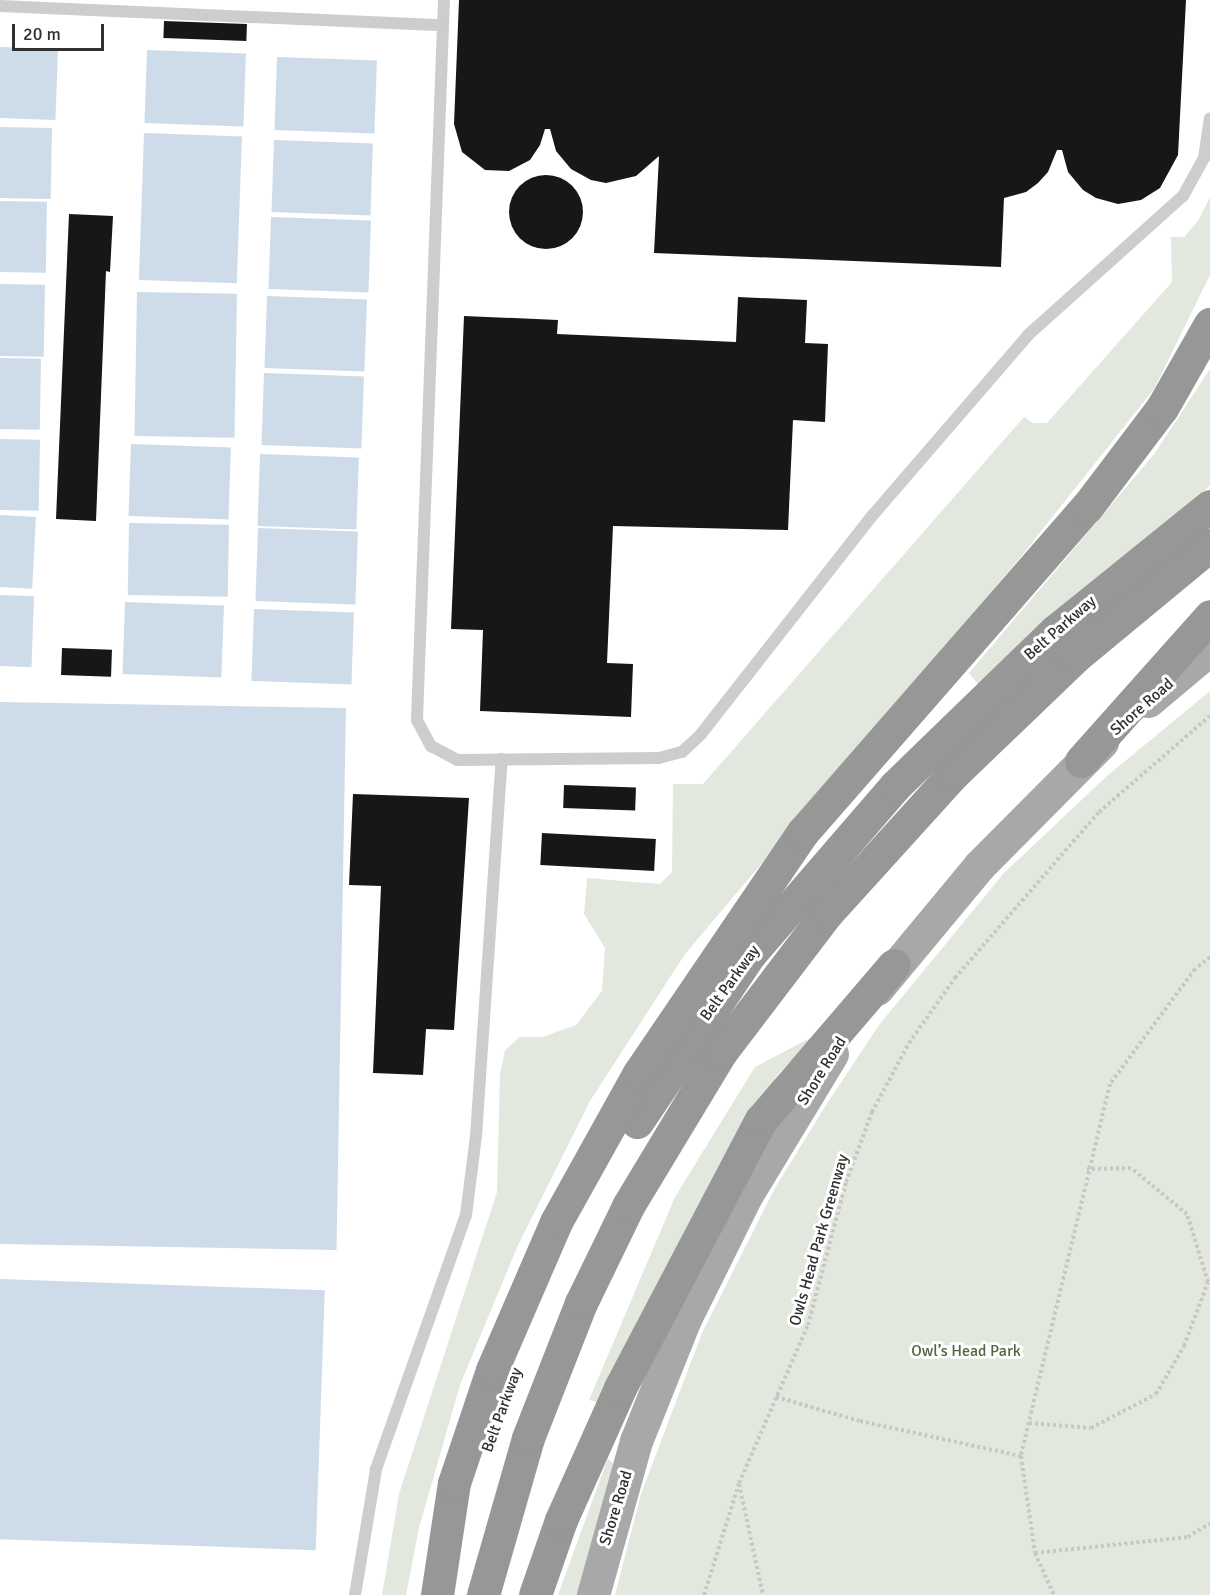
<!DOCTYPE html>
<meta charset="utf-8">
<style>
body{margin:0}
#map{position:relative;width:1210px;height:1595px;overflow:hidden;background:#fff;font-family:Signika,sans-serif}
div>[style]{position:absolute}
[style*='--x']{left:calc(var(--x)*1px);top:calc(var(--y)*1px);width:calc(var(--w)*1px);rotate:calc(var(--a)*1deg)}
.green>*{inset:0;background:#e2e8dd}
.water>*{inset:0;background:#cedce9;transform-origin:0 0}
.building>*{inset:0;background:#171717;transform-origin:0 0}
.round{border-radius:50%}
.path>*{height:4px;margin-top:-2px;transform-origin:0;background:repeating-linear-gradient(90deg,#c7c7c7 0 3px,transparent 0 6px)}
.service>*{height:12px;margin:-6px;padding:0 6px;transform-origin:6px;border-radius:6px;background:#cdcdcd}
.primary>*{height:33px;margin:-16.5px;padding:0 16.5px;transform-origin:16.5px;border-radius:16.5px;background:#a8a8a8}
.motorway>*{height:33px;margin:-16.5px;padding:0 16.5px;transform-origin:16.5px;border-radius:16.5px;background:#979797}
span{translate:-50% -50%;white-space:nowrap;text-align:center;line-height:1.15;-webkit-text-stroke:6px #fff;paint-order:stroke}
.street-label{font-size:16px;color:#303030}
.park-label{font-size:16px;color:#4f6742}
.scale{position:absolute;left:12px;top:24px;width:92px;height:27px;box-sizing:border-box;border:3px solid #303030;border-top:0;padding-left:8px;font-size:18px;line-height:21px;white-space:nowrap;color:#303030;-webkit-text-stroke:4px #fff;paint-order:stroke}
</style>
<div id="map">
<div class="green">
<i style="clip-path:polygon(1210px 197px,1210px 275px,1154px 389px,1019px 559px,685px 954px,590px 1101px,518px 1245px,460px 1385px,419px 1528px,406px 1595px,382px 1595px,399px 1494px,497px 1192px,500px 1074px,505px 1050px,520px 1037px,543px 1037px,576px 1025px,602px 991px,605px 948px,584px 914px,587px 878px,660px 884px,672px 872px,673px 784px,703px 784px,1024px 417px,1033px 423px,1047px 423px,1172px 282px,1171px 237px,1184px 237px,1198px 221px)"></i>
<i style="clip-path:polygon(1210px 369px,1210px 486px,1078px 592px,978px 684px,969px 673px,1155px 453px)"></i>
<i style="clip-path:polygon(1210px 691px,1210px 1595px,615px 1595px,641px 1494px,702px 1333px,775px 1188px,826px 1105px,879px 1025px,1004px 873px,1107px 776px)"></i>
<i style="clip-path:polygon(816px 1035px,778px 1074px,717px 1177px,604px 1404px,589px 1400px,675px 1197px,755px 1067px)"></i>
<i style="clip-path:polygon(608px 1458px,614px 1465px,583px 1595px,558px 1595px)"></i>
</div>
<div class="water">
<i style="left:0;top:47px;width:58px;height:71px;rotate:2deg"></i>
<i style="left:147px;top:50px;width:99px;height:73px;rotate:2deg"></i>
<i style="left:277px;top:57px;width:100px;height:73px;rotate:2deg"></i>
<i style="left:0;top:127px;width:52px;height:71px;rotate:1deg"></i>
<i style="left:144px;top:133px;width:98px;height:147px;rotate:2deg"></i>
<i style="left:274px;top:140px;width:99px;height:72px;rotate:2deg"></i>
<i style="left:0;top:201px;width:47px;height:71px;rotate:1deg"></i>
<i style="left:271px;top:217px;width:100px;height:72px;rotate:2deg"></i>
<i style="left:0;top:284px;width:45px;height:72px;rotate:1deg"></i>
<i style="left:137px;top:292px;width:100px;height:144px;rotate:1deg"></i>
<i style="left:267px;top:296px;width:100px;height:72px;rotate:2deg"></i>
<i style="left:0;top:358px;width:41px;height:71px;rotate:1deg"></i>
<i style="left:264px;top:373px;width:100px;height:72px;rotate:2deg"></i>
<i style="left:0;top:439px;width:40px;height:71px;rotate:1deg"></i>
<i style="left:131px;top:444px;width:100px;height:72px;rotate:2deg"></i>
<i style="left:260px;top:454px;width:99px;height:72px;rotate:2deg"></i>
<i style="left:0;top:515px;width:36px;height:72px;rotate:3deg"></i>
<i style="left:129px;top:523px;width:100px;height:72px;rotate:1deg"></i>
<i style="left:258px;top:528px;width:100px;height:73px;rotate:2deg"></i>
<i style="left:0;top:595px;width:34px;height:71px;rotate:2deg"></i>
<i style="left:125px;top:602px;width:99px;height:72px;rotate:2deg"></i>
<i style="left:254px;top:609px;width:100px;height:72px;rotate:2deg"></i>
<i style="left:0;top:702px;width:346px;height:542px;rotate:1deg"></i>
<i style="left:0;top:1279px;width:325px;height:260px;rotate:2deg"></i>
</div>
<div class="building">
<i style="clip-path:polygon(459px 0,1186px 0,1178px 155px,1160px 188px,1141px 200px,1118px 204px,1096px 198px,1083px 190px,1068px 172px,1062px 150px,1057px 150px,1048px 172px,1038px 183px,1026px 192px,1004px 198px,1001px 267px,654px 253px,659px 156px,636px 176px,606px 183px,591px 180px,571px 169px,556px 151px,550px 129px,545px 129px,540px 145px,530px 160px,509px 171px,485px 170px,462px 152px,454px 124px)"></i>
<i style="left:164px;top:21px;width:83px;height:17px;rotate:2deg"></i>
<i class="round" style="left:509px;top:175px;width:74px;height:74px"></i>
<i style="clip-path:polygon(69px 214px,113px 216px,110px 272px,106px 271px,96px 521px,56px 519px)"></i>
<i style="clip-path:polygon(738px 297px,807px 300px,805px 343px,828px 344px,825px 422px,793px 420px,788px 530px,613px 526px,607px 663px,633px 664px,631px 717px,480px 711px,483px 630px,451px 629px,464px 316px,558px 320px,557px 334px,736px 342px)"></i>
<i style="left:62px;top:648px;width:50px;height:27px;rotate:2deg"></i>
<i style="left:564px;top:785px;width:72px;height:23px;rotate:2deg"></i>
<i style="clip-path:polygon(353px 794px,469px 798px,454px 1030px,426px 1029px,423px 1075px,373px 1073px,381px 886px,349px 885px)"></i>
<i style="left:542px;top:833px;width:114px;height:32px;rotate:3deg"></i>
</div>
<div class="path">
<i style="--x:1210;--y:957;--w:19;--a:141"></i>
<i style="--x:1195;--y:969;--w:143;--a:126.5"></i>
<i style="--x:1110;--y:1084;--w:382;--a:103.5"></i>
<i style="--x:1021;--y:1456;--w:98;--a:81.8"></i>
<i style="--x:1035;--y:1553;--w:154;--a:-6"></i>
<i style="--x:1188;--y:1537;--w:26;--a:-32"></i>
<i style="--x:776;--y:1397;--w:87;--a:15.9"></i>
<i style="--x:860;--y:1421;--w:165;--a:12.3"></i>
<i style="--x:1029;--y:1423;--w:62;--a:4.6"></i>
<i style="--x:1091;--y:1428;--w:73;--a:-27.6"></i>
<i style="--x:1156;--y:1394;--w:56;--a:-59.7"></i>
<i style="--x:1184;--y:1346;--w:68;--a:-69.4"></i>
<i style="--x:1208;--y:1282;--w:71;--a:-107.2"></i>
<i style="--x:1187;--y:1214;--w:72;--a:-140.6"></i>
<i style="--x:1131;--y:1168;--w:44;--a:178.7"></i>
<i style="--x:739;--y:1484;--w:114;--a:77.8"></i>
<i style="--x:1035;--y:1553;--w:46;--a:65.7"></i>
<i style="--x:704;--y:1595;--w:117;--a:-72.6"></i>
<i style="--x:739;--y:1483;--w:172;--a:-66.4"></i>
<i style="--x:808;--y:1325;--w:148;--a:-75.1"></i>
<i style="--x:846;--y:1182;--w:75;--a:-69.6"></i>
<i style="--x:872;--y:1112;--w:78;--a:-61.8"></i>
<i style="--x:909;--y:1043;--w:80;--a:-54.7"></i>
<i style="--x:955;--y:978;--w:220;--a:-49.1"></i>
<i style="--x:1099;--y:812;--w:147;--a:-40.9"></i>
</div>
<div class="service">
<i style="--x:444;--y:0;--w:721;--a:92.15"></i>
<i style="--x:417;--y:720;--w:30;--a:62"></i>
<i style="--x:431;--y:746;--w:30;--a:28"></i>
<i style="--x:457;--y:760;--w:202;--a:-0.6"></i>
<i style="--x:659;--y:758;--w:24;--a:-15"></i>
<i style="--x:682;--y:752;--w:26;--a:-43"></i>
<i style="--x:701;--y:734;--w:277;--a:-51.9"></i>
<i style="--x:872;--y:516;--w:239;--a:-49.2"></i>
<i style="--x:1028;--y:335;--w:208;--a:-41.9"></i>
<i style="--x:1183;--y:196;--w:43;--a:-61.1"></i>
<i style="--x:1204;--y:158;--w:40;--a:-81.5"></i>
<i style="--x:0;--y:6;--w:443;--a:2.5"></i>
<i style="--x:355;--y:1595;--w:128;--a:-80.5"></i>
<i style="--x:376;--y:1469;--w:269;--a:-70.5"></i>
<i style="--x:466;--y:1215;--w:80;--a:-82.8"></i>
<i style="--x:476;--y:1136;--w:378;--a:-86.1"></i>
</div>
<div class="primary">
<i style="--x:1148;--y:701;--w:81;--a:-40"></i>
<i style="--x:877;--y:989;--w:160;--a:-50.3"></i>
<i style="--x:979;--y:866;--w:175;--a:-45.2"></i>
<i style="--x:593;--y:1595;--w:160;--a:-74.4"></i>
<i style="--x:636;--y:1441;--w:131;--a:-68.1"></i>
<i style="--x:685;--y:1319;--w:137;--a:-63.6"></i>
<i style="--x:746;--y:1196;--w:166;--a:-58.8"></i>
</div>
<div class="motorway">
<i style="--x:1081;--y:761;--w:194;--a:-48.3"></i>
<i style="--x:637;--y:1122;--w:202;--a:-56.1"></i>
<i style="--x:750;--y:954;--w:222;--a:-49.2"></i>
<i style="--x:895;--y:786;--w:223;--a:-44.1"></i>
<i style="--x:1055;--y:631;--w:199;--a:-38.9"></i>
<i style="--x:437;--y:1595;--w:113;--a:-81.4"></i>
<i style="--x:454;--y:1483;--w:119;--a:-71.4"></i>
<i style="--x:492;--y:1370;--w:161;--a:-66.6"></i>
<i style="--x:556;--y:1222;--w:171;--a:-60.9"></i>
<i style="--x:639;--y:1073;--w:292;--a:-55.8"></i>
<i style="--x:803;--y:832;--w:432;--a:-48.9"></i>
<i style="--x:1087;--y:507;--w:124;--a:-52.9"></i>
<i style="--x:1162;--y:408;--w:97;--a:-60.3"></i>
<i style="--x:483;--y:1595;--w:163;--a:-74"></i>
<i style="--x:528;--y:1438;--w:145;--a:-68.6"></i>
<i style="--x:581;--y:1303;--w:108;--a:-64.1"></i>
<i style="--x:628;--y:1206;--w:180;--a:-58.9"></i>
<i style="--x:721;--y:1052;--w:175;--a:-52.7"></i>
<i style="--x:827;--y:913;--w:189;--a:-47.8"></i>
<i style="--x:954;--y:773;--w:169;--a:-43.8"></i>
<i style="--x:1076;--y:656;--w:174;--a:-39.6"></i>
<i style="--x:535;--y:1595;--w:79;--a:-70.9"></i>
<i style="--x:561;--y:1520;--w:145;--a:-65.9"></i>
<i style="--x:620;--y:1388;--w:303;--a:-62.3"></i>
<i style="--x:761;--y:1120;--w:204;--a:-49.4"></i>
</div>
<div class="street-label">
<span style="left:1060px;top:628px;rotate:-41deg">Belt Parkway</span>
<span style="left:1142px;top:707px;rotate:-41deg">Shore Road</span>
<span style="left:730px;top:983px;rotate:-54deg">Belt Parkway</span>
<span style="left:822px;top:1071px;rotate:-58deg">Shore Road</span>
<span style="left:819px;top:1240px;rotate:-74deg">Owls Head Park Greenway</span>
<span style="left:502px;top:1410px;rotate:-70deg">Belt Parkway</span>
<span style="left:616px;top:1508px;rotate:-73deg">Shore Road</span>
</div>
<div class="park-label">
<span style="left:966px;top:1351px">Owl’s Head Park</span>
</div>
<div class="scale">20 m</div>
</div>
